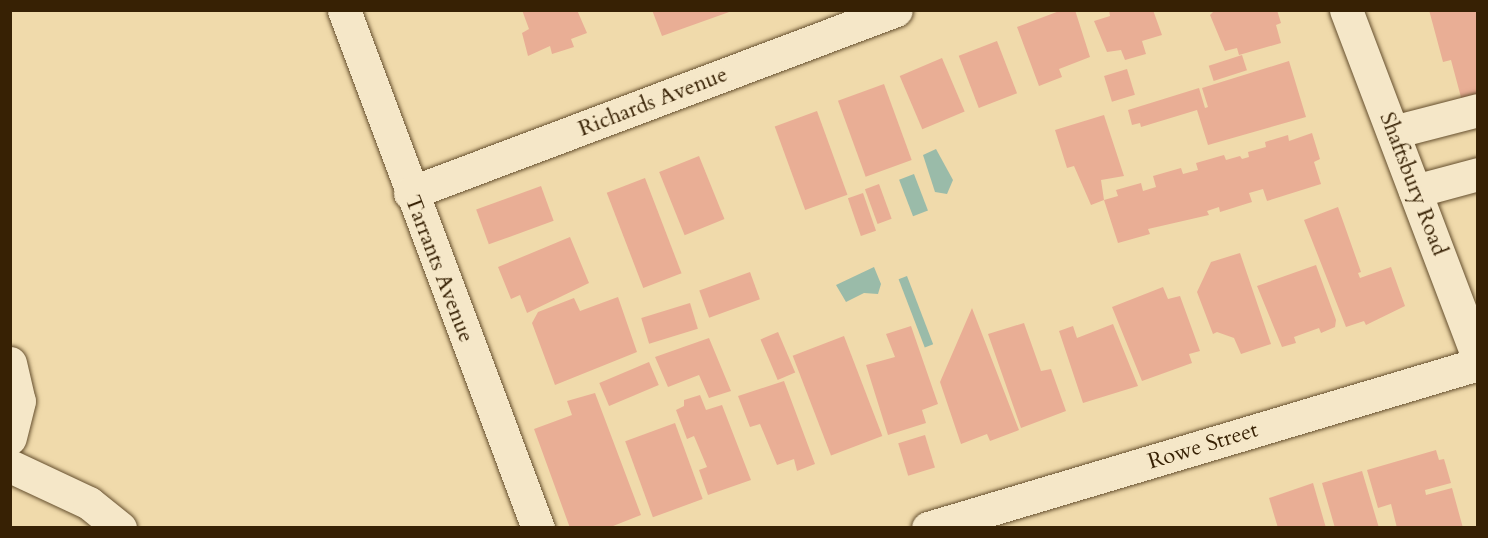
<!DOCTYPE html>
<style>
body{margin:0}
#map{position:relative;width:1488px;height:538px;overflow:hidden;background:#f0daab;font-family:Cardo,serif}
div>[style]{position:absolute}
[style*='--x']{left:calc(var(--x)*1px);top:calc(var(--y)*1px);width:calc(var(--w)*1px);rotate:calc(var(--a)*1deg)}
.water>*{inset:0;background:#9abba9;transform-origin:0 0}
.building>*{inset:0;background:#e9ae95;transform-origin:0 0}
.roads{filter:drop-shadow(0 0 2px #654f2e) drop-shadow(0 0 2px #654f2e)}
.minor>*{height:33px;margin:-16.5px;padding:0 16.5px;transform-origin:16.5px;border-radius:16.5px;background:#f5e7c8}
span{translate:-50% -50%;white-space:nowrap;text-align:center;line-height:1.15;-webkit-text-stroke:5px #f5e7c8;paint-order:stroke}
.street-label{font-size:22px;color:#372104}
.frame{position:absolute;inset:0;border:12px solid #372104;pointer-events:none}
</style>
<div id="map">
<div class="water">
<i style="clip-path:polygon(936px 149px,953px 180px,947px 194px,935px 192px,923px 155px)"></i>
<i style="left:914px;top:174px;width:39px;height:16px;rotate:69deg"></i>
<i style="clip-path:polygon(874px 267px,881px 284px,878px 294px,864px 293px,846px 302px,836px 285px)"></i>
<i style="left:907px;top:276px;width:73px;height:9px;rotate:69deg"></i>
</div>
<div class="building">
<i style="clip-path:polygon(522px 10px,577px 10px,587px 33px,571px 39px,574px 47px,552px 54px,550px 46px,528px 56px,522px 33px,529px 29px)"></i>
<i style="clip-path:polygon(652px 10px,732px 10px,732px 11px,662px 36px)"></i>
<i style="clip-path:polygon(1062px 10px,1075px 10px,1090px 57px,1059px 69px,1062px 77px,1039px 86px,1017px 27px)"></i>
<i style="clip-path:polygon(1109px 10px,1153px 10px,1162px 35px,1142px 41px,1146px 54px,1125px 60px,1121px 50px,1107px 52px,1094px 21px,1110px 16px)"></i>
<i style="clip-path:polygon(1215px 10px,1277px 10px,1281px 23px,1276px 25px,1281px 43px,1239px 55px,1237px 48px,1225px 51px,1210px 15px)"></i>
<i style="clip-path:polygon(1429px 10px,1478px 10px,1478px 97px,1462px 101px,1451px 60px,1443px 62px)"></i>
<i style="left:997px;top:41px;width:56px;height:41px;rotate:69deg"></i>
<i style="left:1242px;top:55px;width:16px;height:35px;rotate:72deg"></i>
<i style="left:942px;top:58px;width:58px;height:46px;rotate:67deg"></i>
<i style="clip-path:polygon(1289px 61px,1306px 117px,1208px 145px,1197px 110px,1141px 127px,1140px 123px,1132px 125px,1128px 110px,1199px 88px,1205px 108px,1208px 107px,1202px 88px)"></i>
<i style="left:1127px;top:69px;width:27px;height:24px;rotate:73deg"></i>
<i style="left:884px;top:84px;width:81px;height:49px;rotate:70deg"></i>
<i style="left:817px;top:111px;width:89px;height:45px;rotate:70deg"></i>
<i style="clip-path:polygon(1104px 115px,1124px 176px,1101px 180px,1104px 200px,1091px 205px,1074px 166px,1067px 168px,1055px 130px)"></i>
<i style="clip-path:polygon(1312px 133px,1320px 159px,1314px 162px,1321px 184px,1267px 201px,1263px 189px,1249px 193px,1252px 202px,1220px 212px,1219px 207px,1207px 211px,1209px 215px,1148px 229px,1150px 234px,1118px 243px,1104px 200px,1118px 196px,1116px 190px,1141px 183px,1143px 191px,1156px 187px,1153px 176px,1181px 168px,1183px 174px,1198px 170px,1196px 163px,1224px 155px,1226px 160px,1240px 156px,1242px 159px,1249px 157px,1248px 152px,1266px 147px,1265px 142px,1288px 135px,1289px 141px)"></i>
<i style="left:699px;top:156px;width:68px;height:43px;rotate:68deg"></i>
<i style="left:645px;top:178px;width:102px;height:41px;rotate:69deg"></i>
<i style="left:879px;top:184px;width:37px;height:15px;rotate:70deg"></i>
<i style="left:541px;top:186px;width:37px;height:69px;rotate:70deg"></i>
<i style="left:863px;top:193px;width:40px;height:16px;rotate:71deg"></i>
<i style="clip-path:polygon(1338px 207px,1361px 272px,1358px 273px,1360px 278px,1391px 267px,1405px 306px,1366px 325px,1364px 321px,1346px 327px,1304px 220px)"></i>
<i style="clip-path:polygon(570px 237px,589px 283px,527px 313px,520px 295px,511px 299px,498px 267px)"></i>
<i style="clip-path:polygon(1240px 253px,1271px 344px,1241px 354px,1234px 338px,1217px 332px,1213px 334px,1197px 292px,1211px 262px)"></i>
<i style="clip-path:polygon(1316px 265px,1336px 320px,1335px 327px,1321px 333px,1319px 328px,1294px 337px,1296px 343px,1282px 347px,1257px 286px)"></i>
<i style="left:750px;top:272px;width:29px;height:54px;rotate:70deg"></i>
<i style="clip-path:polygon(1163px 287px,1168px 299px,1180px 296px,1200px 351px,1189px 354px,1192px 363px,1142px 381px,1112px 307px)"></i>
<i style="clip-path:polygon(618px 297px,637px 352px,555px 385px,532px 323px,538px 312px,574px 298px,580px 311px)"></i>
<i style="left:690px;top:303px;width:27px;height:51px;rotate:73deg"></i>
<i style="clip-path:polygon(972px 308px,1019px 430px,990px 441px,987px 434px,961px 444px,940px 382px)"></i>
<i style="clip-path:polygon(1024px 323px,1041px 371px,1051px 369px,1066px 411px,1021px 428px,988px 334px)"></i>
<i style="clip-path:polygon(1113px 324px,1138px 386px,1083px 403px,1059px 331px,1073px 326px,1077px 338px)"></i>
<i style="clip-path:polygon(911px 326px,938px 404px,922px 410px,926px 423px,888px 435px,866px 365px,895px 357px,886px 334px)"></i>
<i style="left:778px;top:332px;width:44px;height:19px;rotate:67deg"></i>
<i style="left:844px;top:336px;width:107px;height:55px;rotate:69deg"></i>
<i style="clip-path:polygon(709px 338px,731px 391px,709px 398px,699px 375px,668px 387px,655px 357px)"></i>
<i style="left:649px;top:362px;width:25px;height:54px;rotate:67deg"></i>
<i style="clip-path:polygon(784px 381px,815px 464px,797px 471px,794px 459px,777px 465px,760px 424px,750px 427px,738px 396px)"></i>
<i style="clip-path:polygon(595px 393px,641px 515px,608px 528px,570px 528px,534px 429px,572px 415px,567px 401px)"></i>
<i style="clip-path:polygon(700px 395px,706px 410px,722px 405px,751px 480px,708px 495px,699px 470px,707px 467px,694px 436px,687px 439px,676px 410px,684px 406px,684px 400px)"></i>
<i style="left:675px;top:423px;width:81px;height:53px;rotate:70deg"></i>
<i style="left:925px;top:435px;width:34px;height:28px;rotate:73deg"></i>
<i style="clip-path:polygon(1436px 450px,1439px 460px,1444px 459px,1451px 483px,1425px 490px,1426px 495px,1452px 488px,1463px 528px,1397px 528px,1391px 504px,1378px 508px,1367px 470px)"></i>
<i style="clip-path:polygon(1362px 471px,1379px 528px,1335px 528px,1322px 483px)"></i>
<i style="clip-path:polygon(1313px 483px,1326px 528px,1278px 528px,1269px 498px)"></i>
</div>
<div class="roads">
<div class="minor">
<i style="--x:344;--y:10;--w:553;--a:69.47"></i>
<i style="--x:1346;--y:10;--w:372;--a:69.2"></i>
<i style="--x:1393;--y:132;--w:88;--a:-14.5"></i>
<i style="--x:1415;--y:191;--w:65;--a:-15.1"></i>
<i style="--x:410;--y:193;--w:519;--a:-20.63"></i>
<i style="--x:10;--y:363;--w:39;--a:77"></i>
<i style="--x:19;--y:401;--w:38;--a:104"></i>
<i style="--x:10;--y:466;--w:87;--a:25.1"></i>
<i style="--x:89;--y:503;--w:40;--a:39"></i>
<i style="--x:928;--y:528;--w:574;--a:-16.6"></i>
</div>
</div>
<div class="street-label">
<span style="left:653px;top:102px;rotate:-21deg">Richards Avenue</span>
<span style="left:1413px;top:184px;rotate:69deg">Shaftsbury Road</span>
<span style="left:439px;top:269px;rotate:69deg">Tarrants Avenue</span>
<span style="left:1203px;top:446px;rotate:-17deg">Rowe Street</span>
</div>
<div class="frame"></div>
</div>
